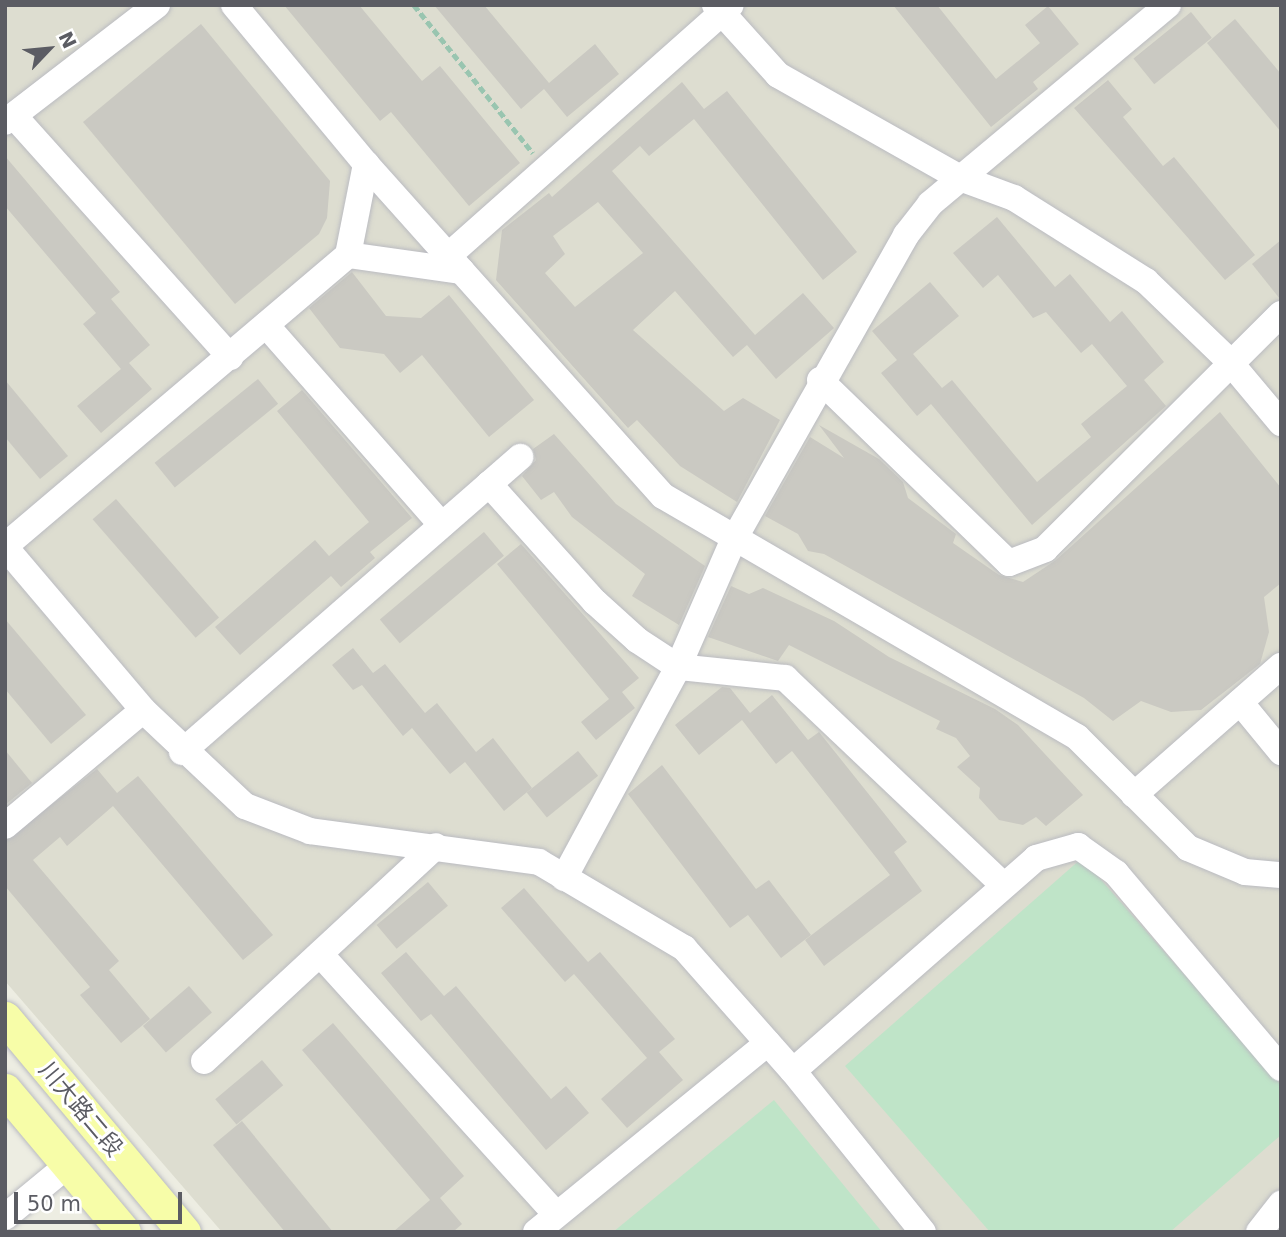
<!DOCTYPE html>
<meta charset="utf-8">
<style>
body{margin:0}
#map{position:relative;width:1286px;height:1237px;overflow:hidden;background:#edede2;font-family:"DejaVu Sans","Noto Sans SC",sans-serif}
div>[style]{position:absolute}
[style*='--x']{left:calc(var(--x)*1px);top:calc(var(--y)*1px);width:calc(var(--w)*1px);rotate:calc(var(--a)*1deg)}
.education>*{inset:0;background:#ddddd0}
.green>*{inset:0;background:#bfe4c8}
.building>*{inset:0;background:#cac9c2;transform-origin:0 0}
.path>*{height:4.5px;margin-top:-2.25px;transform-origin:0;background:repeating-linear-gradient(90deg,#99c5b0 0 7px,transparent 0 10.5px)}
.roads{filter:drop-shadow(0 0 2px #babbc1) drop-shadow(0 0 2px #babbc1)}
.minor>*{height:26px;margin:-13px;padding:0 13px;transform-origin:13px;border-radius:13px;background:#fff}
.major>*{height:33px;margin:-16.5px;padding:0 16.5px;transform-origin:16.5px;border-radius:16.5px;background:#f7fda8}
span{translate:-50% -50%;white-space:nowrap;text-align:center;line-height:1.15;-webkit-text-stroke:6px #fff;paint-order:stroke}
.street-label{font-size:23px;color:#5b5c63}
.frame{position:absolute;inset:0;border:7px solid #5b5c63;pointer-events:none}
.north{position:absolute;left:14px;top:14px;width:70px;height:70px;-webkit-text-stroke:5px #fff;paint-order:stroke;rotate:64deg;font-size:19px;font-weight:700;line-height:28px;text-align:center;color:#5b5c63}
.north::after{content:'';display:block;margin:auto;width:24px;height:32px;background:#5b5c63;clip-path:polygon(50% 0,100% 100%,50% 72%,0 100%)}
.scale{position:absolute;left:14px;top:1192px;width:168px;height:32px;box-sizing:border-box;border:4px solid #5b5c63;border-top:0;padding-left:9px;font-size:21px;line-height:24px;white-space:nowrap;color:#5b5c63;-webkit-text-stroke:5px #fff;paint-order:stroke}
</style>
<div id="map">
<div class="education">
<i style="clip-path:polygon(5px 5px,1281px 5px,1281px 1232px,222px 1232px,5px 981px)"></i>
</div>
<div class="green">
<i style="clip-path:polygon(1082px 858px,1281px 1085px,1281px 1135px,1170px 1232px,990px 1232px,845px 1066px)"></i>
<i style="clip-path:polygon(774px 1100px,882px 1232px,613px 1232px)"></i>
</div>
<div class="building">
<i style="clip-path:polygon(284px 5px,359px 5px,422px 81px,440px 66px,520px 163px,469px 206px,391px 112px,380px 121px)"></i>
<i style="clip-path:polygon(434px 5px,484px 5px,549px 83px,595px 44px,619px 74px,567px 117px,544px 89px,521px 109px)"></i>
<i style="clip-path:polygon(893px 5px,937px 5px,996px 79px,1040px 43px,1025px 25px,1048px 6px,1079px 44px,1033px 82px,1038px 89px,991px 127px)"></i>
<i style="left:1191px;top:12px;width:33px;height:74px;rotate:51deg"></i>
<i style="clip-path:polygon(1235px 19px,1281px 74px,1281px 132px,1207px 43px)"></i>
<i style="clip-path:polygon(201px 24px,330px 181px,327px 218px,319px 234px,235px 304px,83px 122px)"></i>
<i style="clip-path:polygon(1108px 80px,1132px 109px,1123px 117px,1163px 166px,1174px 157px,1255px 255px,1225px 280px,1074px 108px)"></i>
<i style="clip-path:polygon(evenodd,682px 82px,704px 109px,727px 91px,857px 252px,823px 280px,694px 119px,649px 156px,640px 146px,612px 171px,755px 335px,803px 293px,834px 328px,776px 379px,747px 345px,733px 357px,675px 291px,633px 330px,724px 411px,743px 398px,780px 420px,737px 502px,680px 466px,637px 420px,628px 428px,496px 280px,502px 230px,549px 193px,552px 197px,682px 82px,598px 202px,643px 253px,575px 307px,545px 273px,565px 254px,553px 236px,598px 202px)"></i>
<i style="clip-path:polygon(5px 156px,120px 292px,111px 299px,150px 345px,129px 363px,152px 389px,101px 433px,77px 406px,121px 369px,83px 324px,96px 313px,5px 206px)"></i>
<i style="clip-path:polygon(997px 217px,1055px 287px,1070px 274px,1110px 322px,1122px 311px,1164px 362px,1144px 380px,1166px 406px,1032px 525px,931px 404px,917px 416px,881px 373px,897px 360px,872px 331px,930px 282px,959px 316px,913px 354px,942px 388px,952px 380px,1037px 482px,1091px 437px,1081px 424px,1127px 386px,1092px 344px,1081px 353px,1046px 312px,1033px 318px,998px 275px,983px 288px,953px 253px)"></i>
<i style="clip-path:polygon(1281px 240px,1281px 299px,1280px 299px,1252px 264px)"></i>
<i style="clip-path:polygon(352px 272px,386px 316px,421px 318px,449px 295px,534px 400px,489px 437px,422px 355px,400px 373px,384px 354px,340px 348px,309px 308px)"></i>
<i style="left:258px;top:379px;width:32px;height:133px;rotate:51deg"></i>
<i style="clip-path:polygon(5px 380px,68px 456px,40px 479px,5px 437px)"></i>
<i style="clip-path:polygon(302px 390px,412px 518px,370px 552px,375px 558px,341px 587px,331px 576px,240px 655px,215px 627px,315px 540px,329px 556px,369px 522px,277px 411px)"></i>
<i style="clip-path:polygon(1220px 412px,1281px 488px,1281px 583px,1264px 597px,1269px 632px,1260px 664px,1201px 710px,1171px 712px,1141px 701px,1113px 721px,1084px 698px,824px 554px,808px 551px,798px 534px,765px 516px,810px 437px,844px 458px,819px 425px,879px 459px,903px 482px,908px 498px,956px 534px,953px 543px,999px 575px,1023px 582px,1056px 560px)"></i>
<i style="clip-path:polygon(554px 434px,616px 504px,705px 566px,679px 625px,632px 596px,645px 574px,572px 517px,554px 492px,541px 500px,522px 476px,536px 460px,533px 449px)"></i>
<i style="left:116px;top:499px;width:157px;height:31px;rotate:49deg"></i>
<i style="left:484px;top:532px;width:31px;height:136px;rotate:50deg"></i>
<i style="clip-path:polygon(521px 544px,639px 678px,622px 692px,635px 708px,596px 740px,581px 722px,609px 699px,497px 564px)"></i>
<i style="clip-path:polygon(731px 586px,749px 594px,763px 588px,834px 621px,889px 657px,995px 709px,1018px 725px,1083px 795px,1046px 826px,1036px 817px,1023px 825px,999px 820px,979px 798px,980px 788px,957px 767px,970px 756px,956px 738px,936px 729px,940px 721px,789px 645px,778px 661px,708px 637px)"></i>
<i style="clip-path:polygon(5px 619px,86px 715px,51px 744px,5px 689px)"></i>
<i style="clip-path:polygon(353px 648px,373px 673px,385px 664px,425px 713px,437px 703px,476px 752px,493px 738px,532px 788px,504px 811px,465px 762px,450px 774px,412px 728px,403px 736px,362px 685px,353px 690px,332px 665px)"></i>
<i style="clip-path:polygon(722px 687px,730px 688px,750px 713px,772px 695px,808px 740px,819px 732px,907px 842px,894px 852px,922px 891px,824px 966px,805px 940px,890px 875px,792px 751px,776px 764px,742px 720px,699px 755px,675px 725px)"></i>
<i style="clip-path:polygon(5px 750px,32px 783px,5px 805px)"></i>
<i style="left:578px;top:751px;width:32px;height:66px;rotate:51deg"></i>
<i style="clip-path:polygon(662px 765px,756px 889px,769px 880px,811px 935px,781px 958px,748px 915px,730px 928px,628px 794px)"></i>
<i style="clip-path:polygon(97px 769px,117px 793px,138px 776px,273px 935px,243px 960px,113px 806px,67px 846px,60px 837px,33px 860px,119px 961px,109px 970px,150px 1019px,121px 1043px,80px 995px,90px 987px,5px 886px,5px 841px)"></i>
<i style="left:428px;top:882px;width:31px;height:67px;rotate:50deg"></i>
<i style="clip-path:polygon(524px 888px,588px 962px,600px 952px,675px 1039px,659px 1052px,683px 1080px,627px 1128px,601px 1099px,647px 1058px,574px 974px,565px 982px,501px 908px)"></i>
<i style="clip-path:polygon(406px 952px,444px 996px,456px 986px,551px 1099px,566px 1086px,589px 1113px,546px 1150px,431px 1014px,421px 1021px,381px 973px)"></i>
<i style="left:189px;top:986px;width:35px;height:61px;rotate:49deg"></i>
<i style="clip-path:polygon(333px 1023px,464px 1176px,440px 1198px,462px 1224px,453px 1232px,393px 1232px,430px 1200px,302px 1050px)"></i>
<i style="left:262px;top:1060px;width:33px;height:61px;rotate:50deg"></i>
<i style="clip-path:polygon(242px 1121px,333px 1232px,285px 1232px,213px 1145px)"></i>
</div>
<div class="path">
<i style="--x:414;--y:5;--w:190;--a:51.2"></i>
</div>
<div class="roads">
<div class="minor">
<i style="--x:234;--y:5;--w:207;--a:50.3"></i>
<i style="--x:366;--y:164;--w:445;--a:48.2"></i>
<i style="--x:663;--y:496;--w:479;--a:30.2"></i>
<i style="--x:1077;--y:737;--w:157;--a:45"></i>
<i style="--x:1188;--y:848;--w:62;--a:22.8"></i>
<i style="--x:1245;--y:872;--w:36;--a:5"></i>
<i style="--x:715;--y:5;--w:94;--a:48"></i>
<i style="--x:778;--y:75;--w:209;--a:29.5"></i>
<i style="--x:960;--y:178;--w:58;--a:20.3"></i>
<i style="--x:1014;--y:198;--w:156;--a:32.2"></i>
<i style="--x:1146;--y:281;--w:115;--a:43.9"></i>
<i style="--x:1229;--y:361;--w:81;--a:50"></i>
<i style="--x:14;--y:116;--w:324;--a:48.1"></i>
<i style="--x:5;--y:122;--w:192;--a:-37.6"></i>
<i style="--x:348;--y:255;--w:115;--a:8"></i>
<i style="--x:448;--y:256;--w:378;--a:-41.6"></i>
<i style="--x:266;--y:325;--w:266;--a:48.7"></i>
<i style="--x:820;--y:380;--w:263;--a:44.1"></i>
<i style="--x:1009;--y:563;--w:39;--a:-21"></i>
<i style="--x:1045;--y:549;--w:333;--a:-44.9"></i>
<i style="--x:489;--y:484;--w:159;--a:48.1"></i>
<i style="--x:595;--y:602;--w:57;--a:42.1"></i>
<i style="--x:637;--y:640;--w:49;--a:33.4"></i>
<i style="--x:678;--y:667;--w:108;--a:5.9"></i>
<i style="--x:785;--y:678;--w:301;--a:43.5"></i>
<i style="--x:5;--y:546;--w:450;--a:-40.3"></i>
<i style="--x:348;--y:255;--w:93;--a:-78.8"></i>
<i style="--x:5;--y:547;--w:214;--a:49.7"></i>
<i style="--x:143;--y:710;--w:140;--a:43.3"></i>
<i style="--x:245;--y:806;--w:70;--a:21"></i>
<i style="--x:310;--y:831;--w:231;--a:7.7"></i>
<i style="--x:539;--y:862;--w:169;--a:30.7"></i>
<i style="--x:684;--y:948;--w:164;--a:48.5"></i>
<i style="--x:793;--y:1071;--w:323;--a:-41.2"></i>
<i style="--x:1036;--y:858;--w:44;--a:-15.9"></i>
<i style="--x:1078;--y:846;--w:47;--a:35.4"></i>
<i style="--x:1116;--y:873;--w:255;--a:49.8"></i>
<i style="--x:1240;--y:702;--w:65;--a:50.6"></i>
<i style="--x:182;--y:752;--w:449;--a:-41.1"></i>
<i style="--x:1134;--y:795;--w:196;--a:-41.3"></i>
<i style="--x:5;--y:826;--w:180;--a:-40"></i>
<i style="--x:564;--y:878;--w:240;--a:-61.6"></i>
<i style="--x:678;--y:667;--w:137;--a:-66.4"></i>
<i style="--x:733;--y:541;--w:352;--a:-60.5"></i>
<i style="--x:906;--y:235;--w:39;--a:-52"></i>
<i style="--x:930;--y:204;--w:310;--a:-39.9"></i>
<i style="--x:320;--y:954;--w:351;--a:47.8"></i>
<i style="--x:204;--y:1061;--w:316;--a:-42.8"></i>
<i style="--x:793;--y:1071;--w:207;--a:51.1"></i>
<i style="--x:5;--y:1217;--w:82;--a:-39.5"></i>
<i style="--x:536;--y:1232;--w:299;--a:-39.2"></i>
<i style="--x:1259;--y:1232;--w:36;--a:-52"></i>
</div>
<div class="major">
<i style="--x:5;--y:1018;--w:279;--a:50.1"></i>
<i style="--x:5;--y:1090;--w:185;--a:50"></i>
</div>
</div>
<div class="street-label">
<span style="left:81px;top:1109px;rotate:50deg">川大路二段</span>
</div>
<div class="frame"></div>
<div class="north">N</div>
<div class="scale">50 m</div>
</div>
